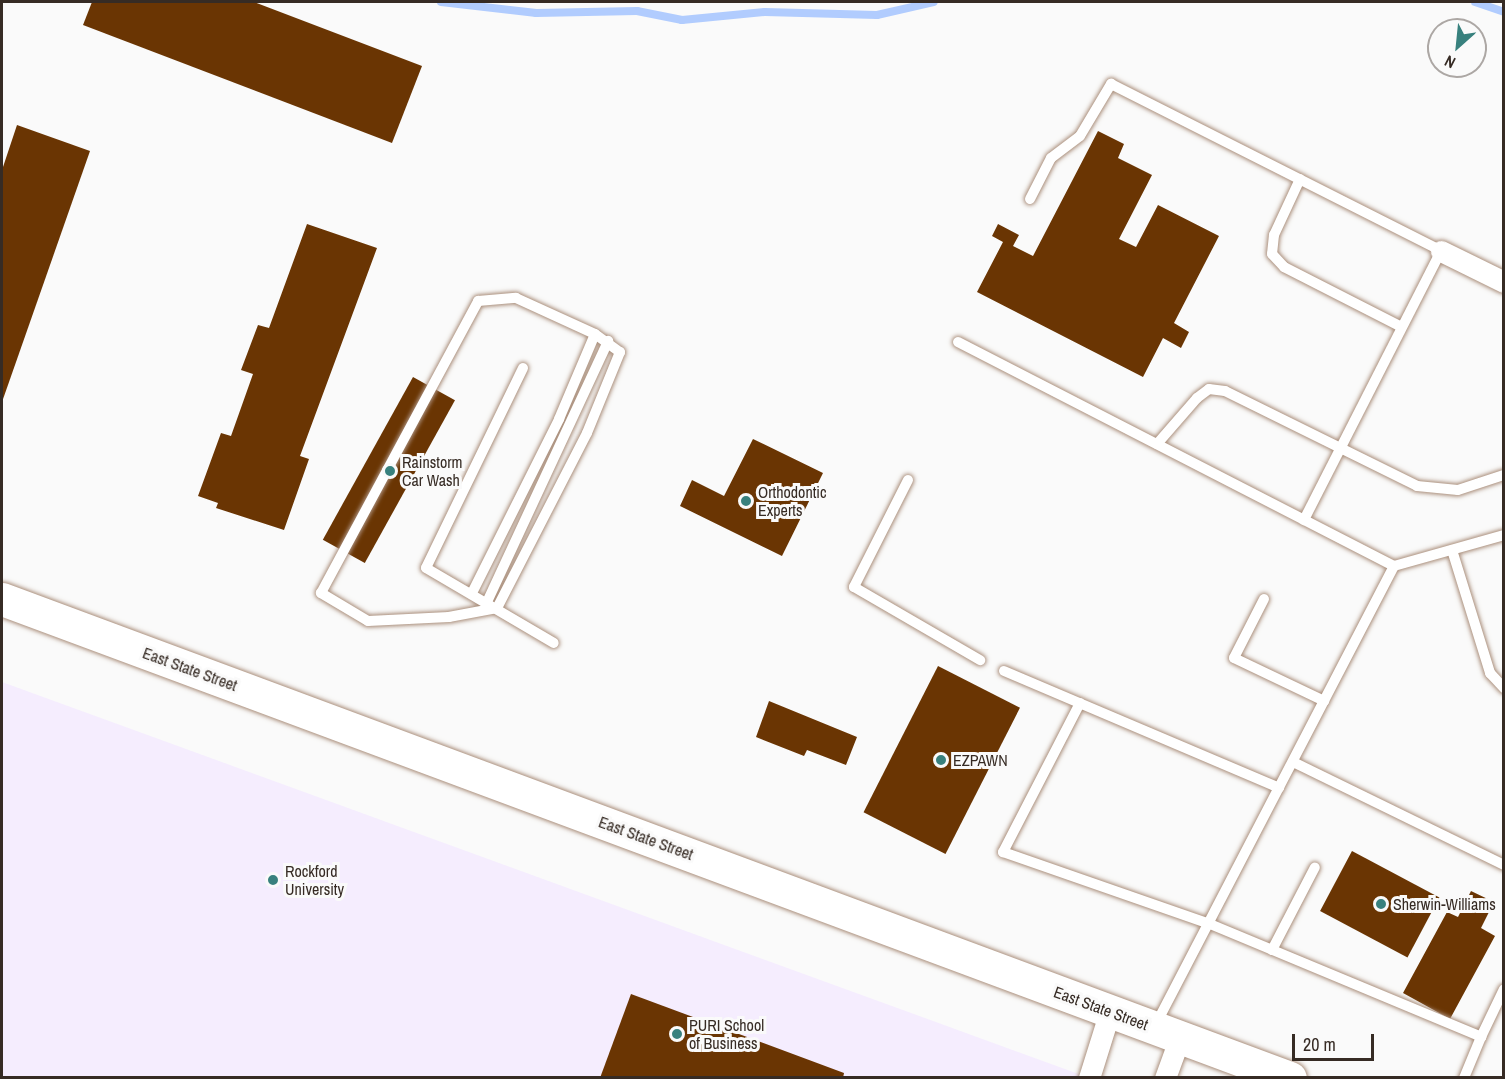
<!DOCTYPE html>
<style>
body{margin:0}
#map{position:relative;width:1505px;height:1079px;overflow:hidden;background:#fafafa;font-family:"Archivo Narrow",sans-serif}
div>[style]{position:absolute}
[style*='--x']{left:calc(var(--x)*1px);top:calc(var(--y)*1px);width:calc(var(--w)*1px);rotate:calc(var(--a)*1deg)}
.education>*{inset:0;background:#f5edfe}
.stream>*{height:8px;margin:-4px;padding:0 4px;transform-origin:4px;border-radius:4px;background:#b1ccfe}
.building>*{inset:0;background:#6a3503;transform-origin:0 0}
.roads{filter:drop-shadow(0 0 2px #ab907d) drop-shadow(0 0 2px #ab907d)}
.service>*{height:10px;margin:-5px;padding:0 5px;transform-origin:5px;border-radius:5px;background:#fff}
.minor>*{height:21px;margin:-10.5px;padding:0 10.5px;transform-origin:10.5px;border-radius:10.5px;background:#fff}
.primary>*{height:33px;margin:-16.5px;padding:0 16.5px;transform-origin:16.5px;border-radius:16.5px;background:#fff}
.dots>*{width:16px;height:16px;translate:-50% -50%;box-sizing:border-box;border:3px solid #fafafa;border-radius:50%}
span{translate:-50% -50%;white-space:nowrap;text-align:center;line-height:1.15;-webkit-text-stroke:6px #fafafa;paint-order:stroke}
.poi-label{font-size:16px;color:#362b24}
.left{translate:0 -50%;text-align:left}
.street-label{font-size:16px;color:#362b24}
.frame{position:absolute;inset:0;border:3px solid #362b24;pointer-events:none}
.north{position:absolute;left:1427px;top:18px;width:60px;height:60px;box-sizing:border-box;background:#fafafa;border:2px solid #aca7a4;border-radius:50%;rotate:207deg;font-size:16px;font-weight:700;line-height:24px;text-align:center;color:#362b24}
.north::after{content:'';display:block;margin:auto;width:21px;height:27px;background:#38817e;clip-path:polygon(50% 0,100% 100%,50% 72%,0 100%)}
.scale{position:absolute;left:1292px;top:1034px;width:82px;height:27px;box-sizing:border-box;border:3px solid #362b24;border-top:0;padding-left:8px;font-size:18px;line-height:21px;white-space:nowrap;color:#362b24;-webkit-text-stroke:4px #fafafa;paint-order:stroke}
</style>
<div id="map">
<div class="education">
<i style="clip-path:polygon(2px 682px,1087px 1077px,2px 1077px)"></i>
</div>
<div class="stream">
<i style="--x:441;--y:2;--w:96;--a:6.6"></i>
<i style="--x:536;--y:13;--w:101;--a:-1.1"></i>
<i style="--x:637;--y:11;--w:46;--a:11.3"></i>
<i style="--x:682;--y:20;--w:83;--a:-5.5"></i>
<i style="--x:765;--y:12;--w:112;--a:1.5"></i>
<i style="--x:877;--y:15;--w:58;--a:-12.8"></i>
<i style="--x:1475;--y:2;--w:31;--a:19"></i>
</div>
<div class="building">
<i style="clip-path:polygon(92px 2px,254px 2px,422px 66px,392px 143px,83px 25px)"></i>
<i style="clip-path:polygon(17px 125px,90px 151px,2px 402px,2px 170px)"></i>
<i style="clip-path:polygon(1098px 131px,1124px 144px,1118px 158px,1152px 175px,1119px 239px,1136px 247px,1158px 205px,1219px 236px,1174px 323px,1189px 332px,1181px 348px,1163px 338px,1143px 377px,977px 292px,1003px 242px,992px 236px,998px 224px,1019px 235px,1013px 246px,1033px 256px)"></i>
<i style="clip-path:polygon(307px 224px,377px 248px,300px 456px,309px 459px,284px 530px,216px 508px,218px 503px,198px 496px,221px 433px,231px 436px,253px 374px,241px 370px,258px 325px,269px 328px)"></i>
<i style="left:413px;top:377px;width:48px;height:186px;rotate:29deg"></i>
<i style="clip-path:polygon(753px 439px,823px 473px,782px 556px,680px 506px,692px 480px,724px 496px)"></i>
<i style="left:938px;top:666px;width:92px;height:164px;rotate:27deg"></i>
<i style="clip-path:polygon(769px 701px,857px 737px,846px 765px,807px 750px,804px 756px,756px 737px)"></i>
<i style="left:1352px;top:851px;width:99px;height:68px;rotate:28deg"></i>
<i style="clip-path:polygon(1471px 891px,1494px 902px,1481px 928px,1495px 936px,1450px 1019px,1403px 993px,1447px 912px,1458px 917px)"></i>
<i style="clip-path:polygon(631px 994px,844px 1073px,843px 1078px,600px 1078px)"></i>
</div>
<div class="roads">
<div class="service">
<i style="--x:1300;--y:179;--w:62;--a:114.9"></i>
<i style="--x:1274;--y:235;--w:19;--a:96"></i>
<i style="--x:1272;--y:254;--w:18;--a:47"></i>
<i style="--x:1284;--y:267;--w:132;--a:27"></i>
<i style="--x:1030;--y:199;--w:46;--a:-62.9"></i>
<i style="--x:1051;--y:158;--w:36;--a:-37"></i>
<i style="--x:1080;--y:136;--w:61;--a:-59.2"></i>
<i style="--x:1111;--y:84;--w:370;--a:26.8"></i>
<i style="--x:1441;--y:251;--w:302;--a:117"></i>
<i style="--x:516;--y:298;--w:87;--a:24.5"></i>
<i style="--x:595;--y:334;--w:31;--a:36"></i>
<i style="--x:620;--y:352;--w:87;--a:112.2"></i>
<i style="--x:587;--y:433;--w:197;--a:117.2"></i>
<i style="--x:497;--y:608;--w:49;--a:169.4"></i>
<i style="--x:449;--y:617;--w:81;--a:177.2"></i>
<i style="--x:368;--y:621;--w:55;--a:-149.2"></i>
<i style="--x:321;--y:593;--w:332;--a:-61.7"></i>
<i style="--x:478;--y:301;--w:38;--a:-5"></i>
<i style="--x:958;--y:342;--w:490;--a:27.2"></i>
<i style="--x:1394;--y:566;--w:114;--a:-15.7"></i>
<i style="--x:523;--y:368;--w:222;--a:115.9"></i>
<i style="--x:426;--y:568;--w:148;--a:30.4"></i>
<i style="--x:1157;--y:444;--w:61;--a:-49"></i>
<i style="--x:1197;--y:398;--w:15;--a:-37"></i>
<i style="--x:1209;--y:389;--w:16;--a:7"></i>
<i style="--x:1225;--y:391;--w:214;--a:26.3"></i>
<i style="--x:1417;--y:486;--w:41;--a:5.6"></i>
<i style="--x:1458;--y:490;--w:48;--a:-18.1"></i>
<i style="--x:908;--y:480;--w:120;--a:116.8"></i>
<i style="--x:854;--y:587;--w:146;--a:30.1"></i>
<i style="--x:1452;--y:550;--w:129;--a:72.8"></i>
<i style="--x:1490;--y:673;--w:21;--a:47"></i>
<i style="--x:472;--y:593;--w:195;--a:-63.4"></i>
<i style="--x:559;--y:419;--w:92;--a:-67"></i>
<i style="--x:1264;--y:599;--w:66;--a:117"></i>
<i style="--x:1234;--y:658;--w:100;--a:25.5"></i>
<i style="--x:487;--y:602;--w:288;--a:-65.1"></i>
<i style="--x:1004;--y:671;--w:299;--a:23"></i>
<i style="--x:1080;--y:703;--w:168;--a:117.3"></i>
<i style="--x:1003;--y:852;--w:219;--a:19.2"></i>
<i style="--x:1210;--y:924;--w:294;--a:22.6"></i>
<i style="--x:1481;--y:1037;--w:53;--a:-64.4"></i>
<i style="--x:1293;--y:762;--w:235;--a:26"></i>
<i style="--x:1272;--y:950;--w:93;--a:-62.6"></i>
<i style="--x:1156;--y:1024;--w:516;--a:-62.54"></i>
<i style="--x:1464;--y:1078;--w:44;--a:-67.5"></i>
</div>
<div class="minor">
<i style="--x:1441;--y:251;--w:70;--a:26.2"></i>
<i style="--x:1089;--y:1078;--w:70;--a:-72.6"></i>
<i style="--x:1165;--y:1078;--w:44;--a:-69.9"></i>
</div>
<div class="primary">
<i style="--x:2;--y:599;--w:1374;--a:20.4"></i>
</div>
</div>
<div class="dots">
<i style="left:390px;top:471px;background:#38817e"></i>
<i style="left:746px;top:501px;background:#38817e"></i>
<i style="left:941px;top:760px;background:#38817e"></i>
<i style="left:273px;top:880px;background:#38817e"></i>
<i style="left:1381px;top:904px;background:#38817e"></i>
<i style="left:677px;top:1034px;background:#38817e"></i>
</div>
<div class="poi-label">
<span class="left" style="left:402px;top:471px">Rainstorm<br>Car Wash</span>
<span class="left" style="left:758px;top:501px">Orthodontic<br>Experts</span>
<span class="left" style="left:953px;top:760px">EZPAWN</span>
<span class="left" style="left:285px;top:880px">Rockford<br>University</span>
<span class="left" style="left:1393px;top:904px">Sherwin-Williams</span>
<span class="left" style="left:689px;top:1034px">PURI School<br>of Business</span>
</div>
<div class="street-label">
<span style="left:190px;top:669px;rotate:20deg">East State Street</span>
<span style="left:646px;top:838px;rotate:20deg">East State Street</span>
<span style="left:1101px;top:1008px;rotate:20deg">East State Street</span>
</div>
<div class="frame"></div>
<div class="north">N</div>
<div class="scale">20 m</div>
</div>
